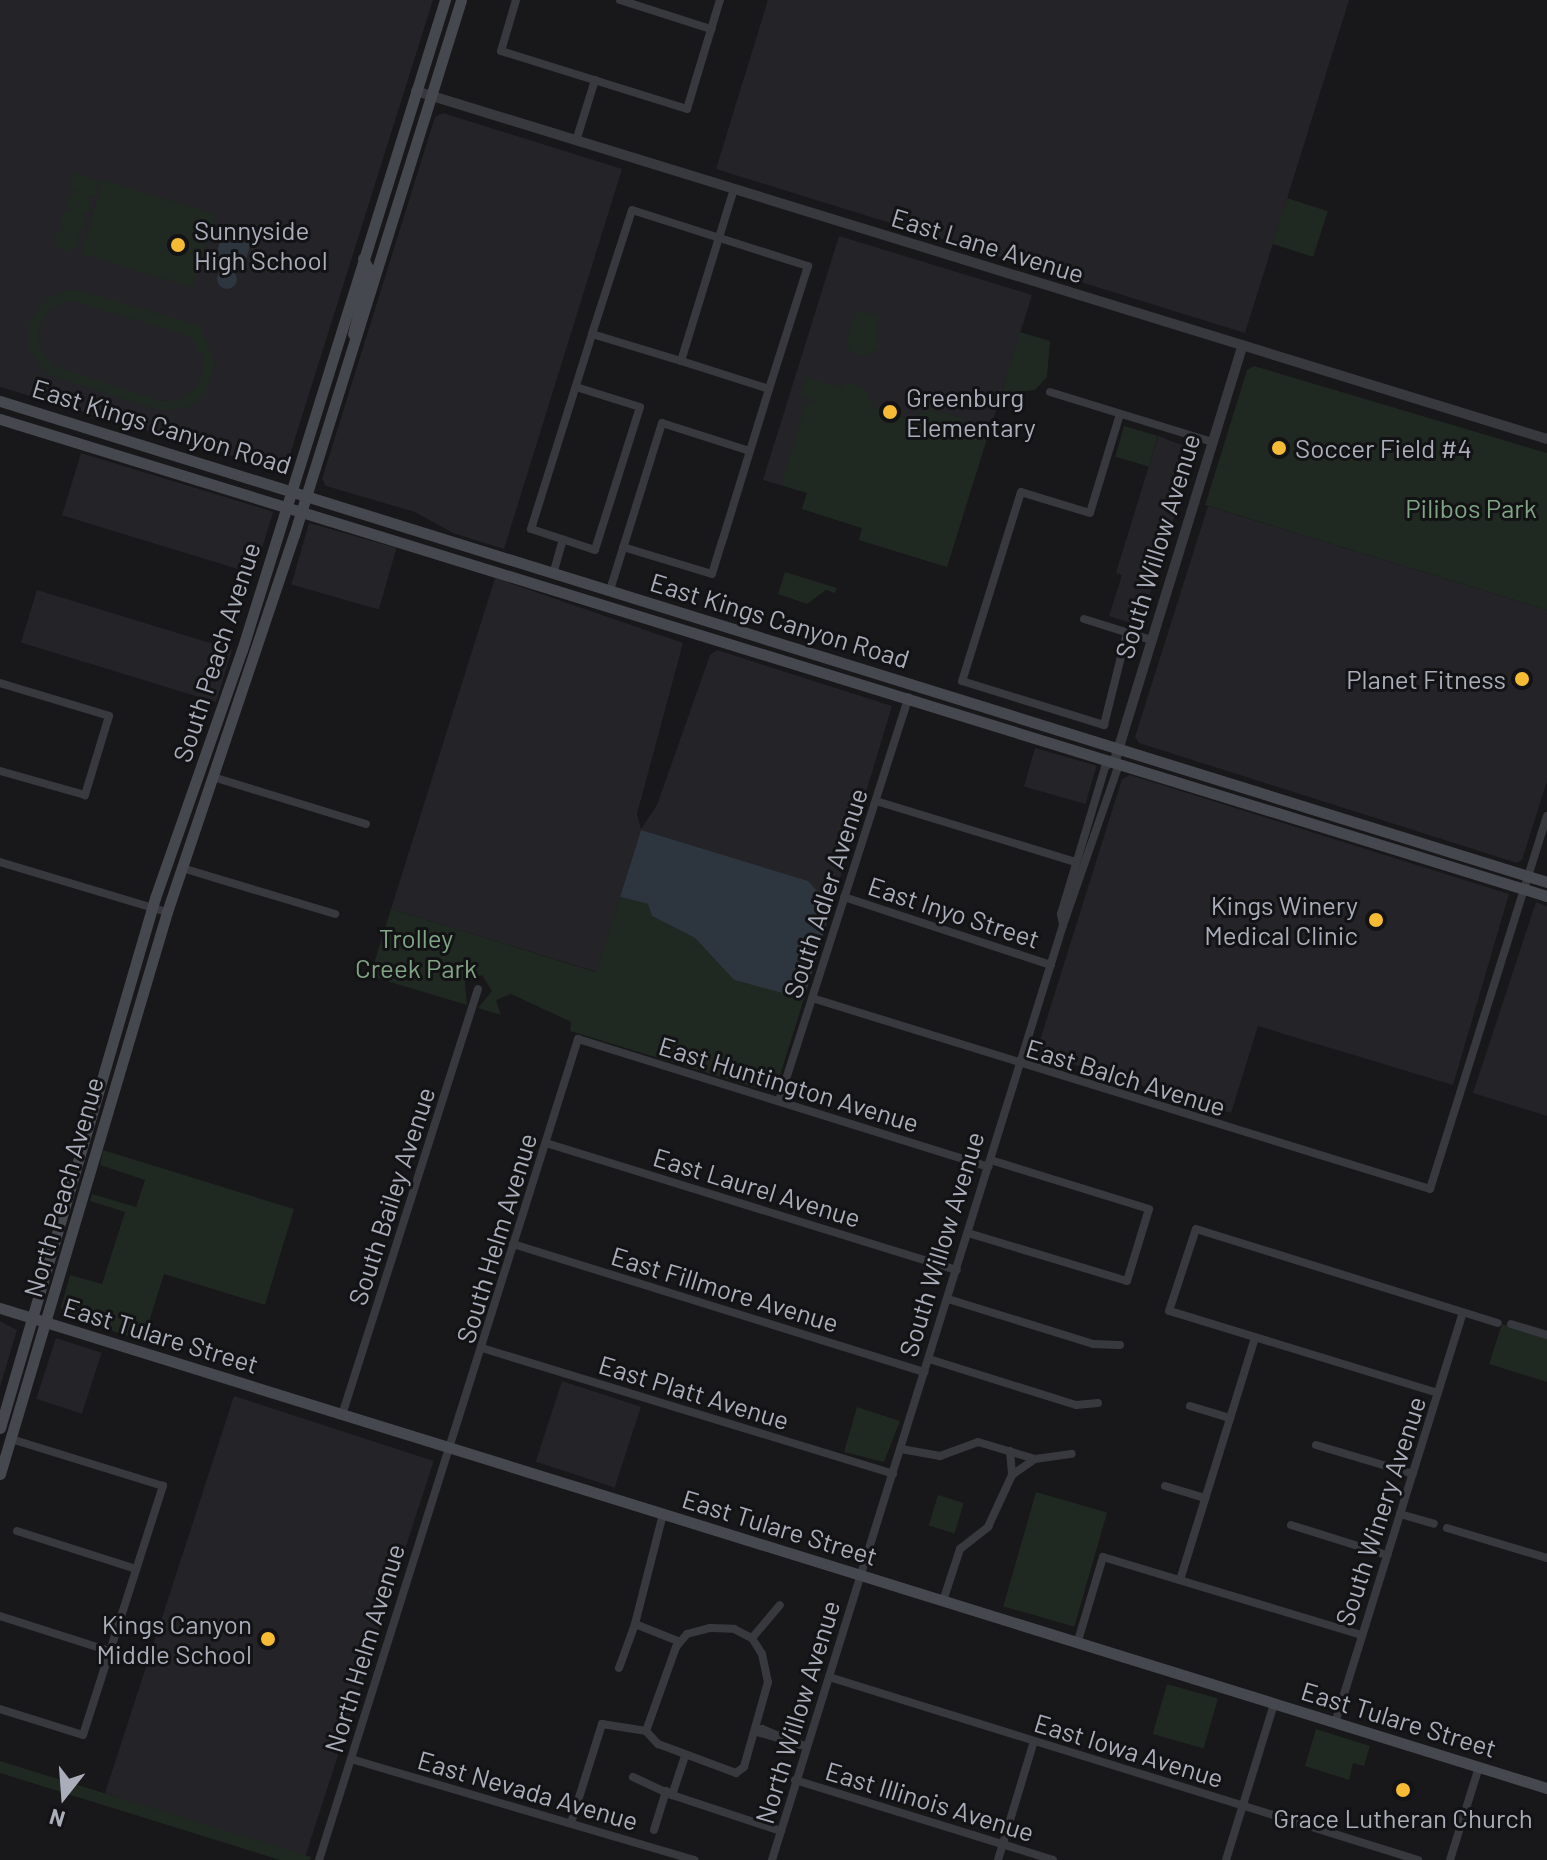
<!DOCTYPE html>
<style>
body{margin:0}
#map{position:relative;width:1547px;height:1860px;overflow:hidden;background:#18171a;font-family:Barlow,sans-serif}
div>[style]{position:absolute}
[style*='--x']{left:calc(var(--x)*1px);top:calc(var(--y)*1px);width:calc(var(--w)*1px);rotate:calc(var(--a)*1deg)}
.built>*{inset:0;background:#242327;transform-origin:0 0}
.green>*{inset:0;background:#1f2821;transform-origin:0 0}
.round{border-radius:50%}
.water>*{inset:0;background:#2d363e;transform-origin:0 0}
.minor>*{height:8px;margin:-4px;padding:0 4px;transform-origin:4px;border-radius:4px;background:#38393f}
.tertiary>*{height:10px;margin:-5px;padding:0 5px;transform-origin:5px;border-radius:5px;background:#38393f}
.secondary>*{height:11px;margin:-5.5px;padding:0 5.5px;transform-origin:5.5px;border-radius:5.5px;background:#46484f}
.dots>*{width:22px;height:22px;translate:-50% -50%;box-sizing:border-box;border:4px solid #131215;border-radius:50%}
span{translate:-50% -50%;white-space:nowrap;text-align:center;line-height:1.15;-webkit-text-stroke:6px #131215;paint-order:stroke}
.poi-label{font-size:26px;color:#a9aeba}
.left{translate:0 -50%;text-align:left}
.right{translate:-100% -50%;text-align:right}
.street-label{font-size:26px;color:#a9aeba}
.park-label{font-size:26px;color:#80a584}
.north{position:absolute;left:24px;top:1756px;width:80px;height:80px;-webkit-text-stroke:6px #131215;paint-order:stroke;rotate:197deg;font-size:22px;font-weight:700;line-height:32px;text-align:center;color:#a9aeba}
.north::after{content:'';display:block;margin:auto;width:28px;height:36px;background:#a9aeba;clip-path:polygon(50% 0,100% 100%,50% 72%,0 100%)}
</style>
<div id="map">
<div class="built">
<i style="clip-path:polygon(0 0,433px 0,286px 467px,280px 470px,0 387px)"></i>
<i style="clip-path:polygon(768px 0,1349px 0,1245px 333px,716px 169px)"></i>
<i style="clip-path:polygon(443px 113px,622px 169px,504px 549px,453px 533px,415px 512px,326px 486px,322px 479px,435px 117px)"></i>
<i style="clip-path:polygon(839px 236px,1032px 295px,947px 567px,859px 540px,862px 528px,802px 509px,807px 493px,763px 480px)"></i>
<i style="clip-path:polygon(1158px 436px,1195px 450px,1140px 626px,1109px 616px,1122px 575px,1116px 573px)"></i>
<i style="left:81px;top:453px;width:201px;height:65px;rotate:17deg"></i>
<i style="clip-path:polygon(1208px 506px,1547px 610px,1547px 781px,1522px 860px,1517px 863px,1139px 743px,1135px 737px)"></i>
<i style="left:309px;top:523px;width:91px;height:64px;rotate:16deg"></i>
<i style="clip-path:polygon(495px 578px,683px 643px,637px 814px,641px 829px,657px 805px,710px 655px,717px 650px,892px 706px,834px 898px,641px 830px,597px 972px,391px 909px)"></i>
<i style="left:37px;top:590px;width:204px;height:55px;rotate:17deg"></i>
<i style="left:1035px;top:748px;width:64px;height:40px;rotate:16deg"></i>
<i style="clip-path:polygon(1130px 775px,1509px 894px,1453px 1085px,1258px 1026px,1231px 1113px,1036px 1053px,1122px 779px)"></i>
<i style="clip-path:polygon(1536px 902px,1547px 906px,1547px 1116px,1473px 1093px)"></i>
<i style="clip-path:polygon(0 1321px,17px 1330px,0 1387px)"></i>
<i style="left:56px;top:1338px;width:48px;height:64px;rotate:18deg"></i>
<i style="left:562px;top:1381px;width:83px;height:85px;rotate:18deg"></i>
<i style="left:234px;top:1396px;width:210px;height:418px;rotate:18deg"></i>
</div>
<div class="green">
<i style="left:74px;top:173px;width:27px;height:17px;rotate:17deg"></i>
<i style="left:103px;top:180px;width:117px;height:77px;rotate:17deg"></i>
<i class="round" style="left:67px;top:191px;width:24px;height:24px"></i>
<i style="left:1287px;top:198px;width:43px;height:48px;rotate:18deg"></i>
<i class="round" style="left:61px;top:209px;width:24px;height:24px"></i>
<i class="round" style="left:55px;top:227px;width:24px;height:24px"></i>
<i style="clip-path:polygon(evenodd,74px 289px,201px 326px,215px 365px,206px 393px,189px 407px,161px 411px,47px 374px,30px 351px,30px 322px,47px 298px,74px 289px,69px 300px,189px 336px,204px 359px,198px 387px,179px 400px,162px 401px,53px 366px,40px 347px,38px 330px,49px 310px,69px 300px)"></i>
<i style="clip-path:polygon(856px 310px,878px 316px,878px 349px,863px 356px,850px 352px,846px 342px)"></i>
<i style="clip-path:polygon(1020px 332px,1050px 341px,1047px 377px,1035px 390px,1001px 394px)"></i>
<i style="clip-path:polygon(1254px 366px,1547px 453px,1547px 610px,1205px 505px,1247px 370px)"></i>
<i style="clip-path:polygon(806px 377px,842px 388px,844px 381px,863px 387px,876px 409px,909px 419px,928px 409px,963px 418px,961px 427px,988px 435px,947px 567px,859px 540px,862px 528px,802px 509px,807px 493px,781px 485px,806px 402px,819px 403px,800px 396px)"></i>
<i style="left:1124px;top:426px;width:35px;height:32px;rotate:16deg"></i>
<i style="clip-path:polygon(785px 572px,837px 588px,835px 593px,826px 590px,807px 604px,778px 594px)"></i>
<i style="clip-path:polygon(620px 897px,648px 904px,652px 916px,695px 938px,734px 980px,804px 999px,776px 1088px,770px 1092px,570px 1031px,571px 1022px,511px 994px,496px 1000px,501px 1015px,478px 1008px,492px 991px,482px 975px,465px 982px,467px 1005px,370px 976px,391px 909px,596px 972px)"></i>
<i style="clip-path:polygon(103px 1150px,294px 1209px,265px 1305px,164px 1274px,143px 1341px,64px 1315px,61px 1307px,70px 1275px,102px 1284px,125px 1212px,90px 1201px,92px 1194px,136px 1207px,145px 1180px,100px 1165px)"></i>
<i style="clip-path:polygon(1502px 1324px,1547px 1338px,1547px 1382px,1489px 1364px)"></i>
<i style="clip-path:polygon(857px 1407px,900px 1421px,884px 1462px,844px 1452px)"></i>
<i style="left:1036px;top:1492px;width:74px;height:119px;rotate:16deg"></i>
<i style="left:938px;top:1495px;width:27px;height:32px;rotate:17deg"></i>
<i style="left:1167px;top:1684px;width:53px;height:52px;rotate:16deg"></i>
<i style="clip-path:polygon(1316px 1729px,1370px 1746px,1364px 1766px,1353px 1763px,1349px 1780px,1305px 1766px)"></i>
<i style="clip-path:polygon(0 1761px,311px 1857px,310px 1860px,280px 1860px,0 1773px)"></i>
</div>
<div class="water">
<i style="left:222px;top:235px;width:30px;height:24px;rotate:17deg"></i>
<i class="round" style="left:217px;top:269px;width:20px;height:20px"></i>
<i style="clip-path:polygon(641px 830px,808px 881px,819px 893px,834px 898px,804px 999px,734px 980px,695px 938px,652px 916px,648px 904px,620px 897px)"></i>
</div>
<div class="minor">
<i style="--x:516;--y:0;--w:53;--a:106.4"></i>
<i style="--x:501;--y:51;--w:195;--a:17.3"></i>
<i style="--x:687;--y:109;--w:114;--a:-73.2"></i>
<i style="--x:620;--y:0;--w:96;--a:17.7"></i>
<i style="--x:576;--y:141;--w:64;--a:-72.7"></i>
<i style="--x:592;--y:334;--w:130;--a:-72.1"></i>
<i style="--x:632;--y:210;--w:185;--a:17.7"></i>
<i style="--x:808;--y:266;--w:129;--a:107.6"></i>
<i style="--x:576;--y:387;--w:67;--a:17.4"></i>
<i style="--x:640;--y:407;--w:150;--a:107.5"></i>
<i style="--x:595;--y:550;--w:67;--a:-161.8"></i>
<i style="--x:531;--y:529;--w:204;--a:-72.6"></i>
<i style="--x:592;--y:334;--w:93;--a:16.9"></i>
<i style="--x:681;--y:361;--w:180;--a:-72.9"></i>
<i style="--x:1050;--y:392;--w:170;--a:17.1"></i>
<i style="--x:1120;--y:414;--w:103;--a:106.9"></i>
<i style="--x:1090;--y:513;--w:72;--a:-163.1"></i>
<i style="--x:1021;--y:492;--w:198;--a:107.3"></i>
<i style="--x:962;--y:681;--w:149;--a:17.2"></i>
<i style="--x:1104;--y:725;--w:95;--a:-76"></i>
<i style="--x:623;--y:547;--w:93;--a:16.9"></i>
<i style="--x:712;--y:574;--w:34;--a:-73"></i>
<i style="--x:722;--y:542;--w:160;--a:-72.9"></i>
<i style="--x:769;--y:389;--w:92;--a:-162.3"></i>
<i style="--x:553;--y:574;--w:36;--a:-74"></i>
<i style="--x:610;--y:590;--w:175;--a:-72.7"></i>
<i style="--x:662;--y:423;--w:92;--a:17.7"></i>
<i style="--x:1084;--y:619;--w:70;--a:17.4"></i>
<i style="--x:0;--y:683;--w:114;--a:16.8"></i>
<i style="--x:109;--y:716;--w:83;--a:106.9"></i>
<i style="--x:85;--y:795;--w:88;--a:-164.2"></i>
<i style="--x:1115;--y:760;--w:10;--a:79"></i>
<i style="--x:1117;--y:770;--w:164;--a:109.2"></i>
<i style="--x:1063;--y:925;--w:11;--a:-100"></i>
<i style="--x:1061;--y:914;--w:153;--a:-73.3"></i>
<i style="--x:1105;--y:767;--w:12;--a:-35"></i>
<i style="--x:213;--y:777;--w:160;--a:17.1"></i>
<i style="--x:876;--y:801;--w:209;--a:17"></i>
<i style="--x:0;--y:862;--w:174;--a:16.7"></i>
<i style="--x:182;--y:868;--w:160;--a:16.7"></i>
<i style="--x:844;--y:897;--w:218;--a:18.2"></i>
<i style="--x:812;--y:998;--w:647;--a:17.17"></i>
<i style="--x:1430;--y:1189;--w:391;--a:-72.6"></i>
<i style="--x:779;--y:1101;--w:424;--a:-72.2"></i>
<i style="--x:546;--y:1143;--w:430;--a:17.2"></i>
<i style="--x:968;--y:1233;--w:166;--a:16.8"></i>
<i style="--x:1127;--y:1281;--w:75;--a:-73"></i>
<i style="--x:1149;--y:1209;--w:165;--a:-162.8"></i>
<i style="--x:513;--y:1244;--w:431;--a:17.3"></i>
<i style="--x:948;--y:1299;--w:152;--a:17.2"></i>
<i style="--x:1093;--y:1344;--w:27;--a:2"></i>
<i style="--x:1511;--y:1324;--w:38;--a:17"></i>
<i style="--x:482;--y:1348;--w:430;--a:17"></i>
<i style="--x:929;--y:1359;--w:154;--a:17.4"></i>
<i style="--x:1076;--y:1405;--w:22;--a:-5"></i>
<i style="--x:1438;--y:1393;--w:281;--a:-163"></i>
<i style="--x:1169;--y:1311;--w:86;--a:-71.8"></i>
<i style="--x:1196;--y:1229;--w:316;--a:17.3"></i>
<i style="--x:1190;--y:1406;--w:42;--a:16.7"></i>
<i style="--x:342;--y:1415;--w:447;--a:-72.3"></i>
<i style="--x:1316;--y:1445;--w:101;--a:16.6"></i>
<i style="--x:901;--y:1449;--w:40;--a:10"></i>
<i style="--x:940;--y:1456;--w:40;--a:-20.2"></i>
<i style="--x:978;--y:1442;--w:59;--a:16.6"></i>
<i style="--x:1035;--y:1459;--w:37;--a:-8"></i>
<i style="--x:1010;--y:1451;--w:24;--a:85"></i>
<i style="--x:1012;--y:1475;--w:28;--a:-35"></i>
<i style="--x:1165;--y:1486;--w:42;--a:16.7"></i>
<i style="--x:663;--y:1514;--w:114;--a:104.3"></i>
<i style="--x:635;--y:1624;--w:48;--a:21.8"></i>
<i style="--x:1400;--y:1514;--w:35;--a:16"></i>
<i style="--x:1291;--y:1525;--w:101;--a:17.4"></i>
<i style="--x:1447;--y:1528;--w:104;--a:16.7"></i>
<i style="--x:17;--y:1531;--w:125;--a:17.7"></i>
<i style="--x:1180;--y:1580;--w:254;--a:-72.8"></i>
<i style="--x:943;--y:1601;--w:55;--a:-71.9"></i>
<i style="--x:960;--y:1549;--w:36;--a:-38"></i>
<i style="--x:988;--y:1527;--w:57;--a:-65.2"></i>
<i style="--x:0;--y:1616;--w:115;--a:17.7"></i>
<i style="--x:710;--y:1628;--w:24;--a:2"></i>
<i style="--x:734;--y:1629;--w:20;--a:27"></i>
<i style="--x:752;--y:1638;--w:19;--a:58"></i>
<i style="--x:762;--y:1654;--w:29;--a:78"></i>
<i style="--x:768;--y:1682;--w:88;--a:105.8"></i>
<i style="--x:744;--y:1767;--w:10;--a:143"></i>
<i style="--x:736;--y:1773;--w:83;--a:-159.6"></i>
<i style="--x:658;--y:1744;--w:18;--a:-133"></i>
<i style="--x:646;--y:1731;--w:89;--a:-70.3"></i>
<i style="--x:676;--y:1647;--w:17;--a:-50"></i>
<i style="--x:687;--y:1634;--w:24;--a:-15"></i>
<i style="--x:752;--y:1638;--w:43;--a:-49.7"></i>
<i style="--x:1077;--y:1644;--w:91;--a:-73.4"></i>
<i style="--x:1103;--y:1557;--w:270;--a:16.8"></i>
<i style="--x:619;--y:1668;--w:47;--a:-70"></i>
<i style="--x:829;--y:1677;--w:617;--a:17.26"></i>
<i style="--x:0;--y:1709;--w:87;--a:17.4"></i>
<i style="--x:83;--y:1735;--w:262;--a:-72.2"></i>
<i style="--x:163;--y:1486;--w:159;--a:-162.8"></i>
<i style="--x:1335;--y:1723;--w:430;--a:-72.7"></i>
<i style="--x:757;--y:1732;--w:51;--a:15.9"></i>
<i style="--x:757;--y:1732;--w:6;--a:-31"></i>
<i style="--x:762;--y:1729;--w:42;--a:22.3"></i>
<i style="--x:685;--y:1756;--w:41;--a:108.4"></i>
<i style="--x:672;--y:1795;--w:115;--a:18.3"></i>
<i style="--x:351;--y:1759;--w:358;--a:16.4"></i>
<i style="--x:633;--y:1777;--w:43;--a:24.8"></i>
<i style="--x:795;--y:1780;--w:270;--a:17.2"></i>
<i style="--x:571;--y:1823;--w:104;--a:-72.6"></i>
<i style="--x:602;--y:1724;--w:45;--a:9"></i>
<i style="--x:654;--y:1830;--w:41;--a:-72.9"></i>
<i style="--x:319;--y:1860;--w:861;--a:-72.49"></i>
<i style="--x:578;--y:1039;--w:430;--a:17.3"></i>
<i style="--x:772;--y:1860;--w:979;--a:-72.71"></i>
<i style="--x:998;--y:1860;--w:124;--a:-73.2"></i>
<i style="--x:1226;--y:1860;--w:163;--a:-72.9"></i>
<i style="--x:1450;--y:1860;--w:97;--a:-72.7"></i>
</div>
<div class="tertiary">
<i style="--x:416;--y:91;--w:1183;--a:17.1"></i>
<i style="--x:1115;--y:760;--w:433;--a:-72.9"></i>
</div>
<div class="secondary">
<i style="--x:353;--y:334;--w:66;--a:-76"></i>
<i style="--x:369;--y:270;--w:13;--a:-117"></i>
<i style="--x:0;--y:401;--w:1620;--a:17.27"></i>
<i style="--x:0;--y:419;--w:1619;--a:17.14"></i>
<i style="--x:0;--y:1308;--w:1620;--a:17.24"></i>
<i style="--x:0;--y:1428;--w:552;--a:-73.7"></i>
<i style="--x:155;--y:898;--w:263;--a:-70.7"></i>
<i style="--x:242;--y:650;--w:681;--a:-72.66"></i>
<i style="--x:0;--y:1474;--w:586;--a:-73.45"></i>
<i style="--x:167;--y:912;--w:398;--a:-71.4"></i>
<i style="--x:294;--y:535;--w:560;--a:-72.66"></i>
</div>
<div class="dots">
<i style="left:178px;top:245px;background:#f5bb34"></i>
<i style="left:890px;top:412px;background:#f5bb34"></i>
<i style="left:1279px;top:448px;background:#f5bb34"></i>
<i style="left:1522px;top:679px;background:#f5bb34"></i>
<i style="left:1376px;top:920px;background:#f5bb34"></i>
<i style="left:268px;top:1639px;background:#f5bb34"></i>
<i style="left:1403px;top:1790px;background:#f5bb34"></i>
</div>
<div class="poi-label">
<span class="left" style="left:194px;top:245px">Sunnyside<br>High School</span>
<span class="left" style="left:906px;top:412px">Greenburg<br>Elementary</span>
<span class="left" style="left:1295px;top:448px">Soccer Field #4</span>
<span class="right" style="left:1506px;top:679px">Planet Fitness</span>
<span class="right" style="left:1358px;top:920px">Kings Winery<br>Medical Clinic</span>
<span class="right" style="left:252px;top:1639px">Kings Canyon<br>Middle School</span>
<span style="left:1403px;top:1818px">Grace Lutheran Church</span>
</div>
<div class="street-label">
<span style="left:988px;top:245px;rotate:17deg">East Lane Avenue</span>
<span style="left:162px;top:426px;rotate:17deg">East Kings Canyon Road</span>
<span style="left:1157px;top:546px;rotate:-73deg">South Willow Avenue</span>
<span style="left:780px;top:620px;rotate:17deg">East Kings Canyon Road</span>
<span style="left:216px;top:652px;rotate:-72deg">South Peach Avenue</span>
<span style="left:825px;top:893px;rotate:-72deg">South Adler Avenue</span>
<span style="left:954px;top:912px;rotate:18deg">East Inyo Street</span>
<span style="left:1126px;top:1077px;rotate:17deg">East Balch Avenue</span>
<span style="left:789px;top:1084px;rotate:17deg">East Huntington Avenue</span>
<span style="left:63px;top:1187px;rotate:-74deg">North Peach Avenue</span>
<span style="left:757px;top:1187px;rotate:17deg">East Laurel Avenue</span>
<span style="left:391px;top:1196px;rotate:-72deg">South Bailey Avenue</span>
<span style="left:496px;top:1238px;rotate:-73deg">South Helm Avenue</span>
<span style="left:941px;top:1244px;rotate:-73deg">South Willow Avenue</span>
<span style="left:725px;top:1289px;rotate:17deg">East Fillmore Avenue</span>
<span style="left:161px;top:1335px;rotate:17deg">East Tulare Street</span>
<span style="left:694px;top:1392px;rotate:17deg">East Platt Avenue</span>
<span style="left:1380px;top:1511px;rotate:-72deg">South Winery Avenue</span>
<span style="left:780px;top:1527px;rotate:17deg">East Tulare Street</span>
<span style="left:364px;top:1648px;rotate:-73deg">North Helm Avenue</span>
<span style="left:797px;top:1712px;rotate:-73deg">North Willow Avenue</span>
<span style="left:1399px;top:1719px;rotate:17deg">East Tulare Street</span>
<span style="left:1129px;top:1750px;rotate:17deg">East Iowa Avenue</span>
<span style="left:528px;top:1790px;rotate:16deg">East Nevada Avenue</span>
<span style="left:930px;top:1801px;rotate:17deg">East Illinois Avenue</span>
</div>
<div class="park-label">
<span style="left:1471px;top:508px">Pilibos Park</span>
<span style="left:416px;top:953px">Trolley<br>Creek Park</span>
</div>
<div class="north">N</div>
</div>
